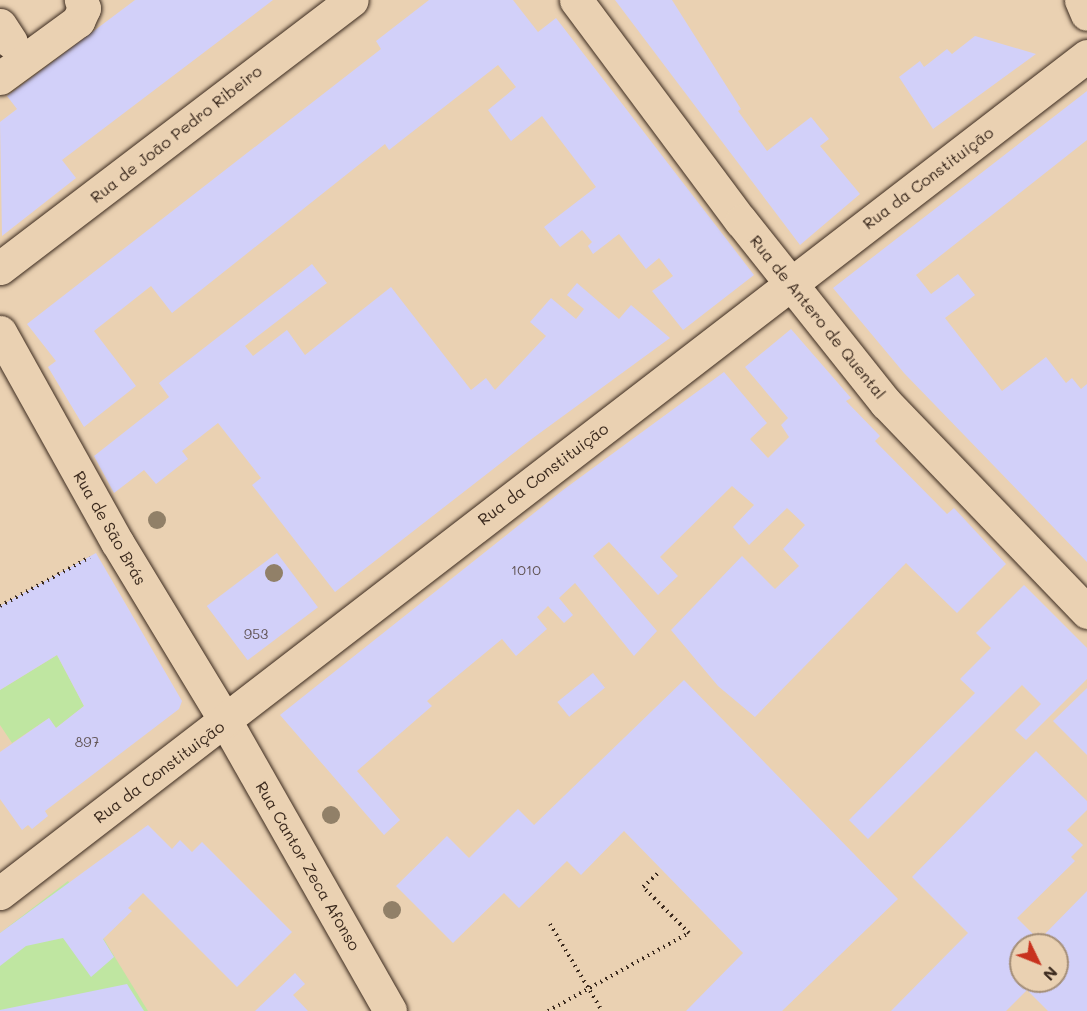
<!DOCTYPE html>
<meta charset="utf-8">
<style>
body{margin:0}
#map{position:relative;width:1087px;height:1011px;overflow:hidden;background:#ead1b2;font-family:Mali,sans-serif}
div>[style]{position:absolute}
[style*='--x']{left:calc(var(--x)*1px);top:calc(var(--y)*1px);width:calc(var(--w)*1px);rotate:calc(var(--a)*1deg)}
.green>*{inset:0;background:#bfe6a1}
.building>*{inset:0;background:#d2d0f9;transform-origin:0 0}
.path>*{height:4px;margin-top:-2px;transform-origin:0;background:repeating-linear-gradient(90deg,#3b2a1e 0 1.5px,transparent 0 6px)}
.roads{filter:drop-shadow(0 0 2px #3b2a1e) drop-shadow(0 0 2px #3b2a1e)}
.minor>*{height:33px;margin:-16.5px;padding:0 16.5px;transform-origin:16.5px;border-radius:16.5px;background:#ead1b2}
.major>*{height:33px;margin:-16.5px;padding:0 16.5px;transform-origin:16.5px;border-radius:16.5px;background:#ead1b2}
.trees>*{width:18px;height:18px;margin:-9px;border-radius:50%;background:#918068}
span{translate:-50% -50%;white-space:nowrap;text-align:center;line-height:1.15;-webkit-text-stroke:6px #ead1b2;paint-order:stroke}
.number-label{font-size:14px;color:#615455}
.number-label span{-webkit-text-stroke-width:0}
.street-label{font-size:16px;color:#3b2a1e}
.north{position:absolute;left:1009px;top:933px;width:60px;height:60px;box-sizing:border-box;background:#ead1b2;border:2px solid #a48e77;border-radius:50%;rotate:133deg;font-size:16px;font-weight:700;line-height:24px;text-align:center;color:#3b2a1e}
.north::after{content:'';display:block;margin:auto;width:21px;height:27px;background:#c8321e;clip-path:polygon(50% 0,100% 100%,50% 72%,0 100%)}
</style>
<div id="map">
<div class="green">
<i style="clip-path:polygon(57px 655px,84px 706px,56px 728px,49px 718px,12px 743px,0 725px,0 690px)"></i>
<i style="clip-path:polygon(68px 881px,148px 1011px,0 1011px,0 933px)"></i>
</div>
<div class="building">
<i style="clip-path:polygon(135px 0,273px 0,62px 160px,76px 178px,2px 236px,0 122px,17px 109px,7px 96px)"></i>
<i style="clip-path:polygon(429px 0,513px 0,538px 32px,556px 18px,754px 275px,683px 330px,652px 291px,673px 276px,659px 258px,646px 269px,619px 234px,593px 254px,588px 246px,592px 242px,582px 230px,560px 247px,544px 227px,596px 187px,542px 116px,511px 141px,488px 110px,516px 87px,498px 65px,389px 150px,385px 144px,172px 313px,151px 286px,94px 331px,136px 386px,84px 427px,48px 367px,56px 361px,27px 324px,381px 49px,376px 41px)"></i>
<i style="clip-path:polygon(615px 0,672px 0,741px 109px,738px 111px,767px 151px,811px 117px,829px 139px,820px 146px,860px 194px,800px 245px)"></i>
<i style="clip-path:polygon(975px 36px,1036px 54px,933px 129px,899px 77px,920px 61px,924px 67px,947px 49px,952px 54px)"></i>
<i style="clip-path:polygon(1087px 91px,1087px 140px,916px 275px,931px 294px,958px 274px,975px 295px,945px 318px,1002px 391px,1046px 357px,1066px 383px,1072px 378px,1081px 389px,1087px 384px,1087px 562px,904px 373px,833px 288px)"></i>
<i style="clip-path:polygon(312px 264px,327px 283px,245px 346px,253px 356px,287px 330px,305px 355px,391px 287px,471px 390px,486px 378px,495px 390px,546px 336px,530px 322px,551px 298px,576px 319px,584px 309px,567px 295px,577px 283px,619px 319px,631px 305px,670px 338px,533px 438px,335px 592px,252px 485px,261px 478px,218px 423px,182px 451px,188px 459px,156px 484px,144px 470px,114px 493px,94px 456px,169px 397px,159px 383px)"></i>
<i style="clip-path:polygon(791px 329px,851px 398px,846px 401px,880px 436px,875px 441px,947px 514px,954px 508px,1006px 564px,957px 613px,906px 563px,755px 717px,718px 686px,671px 630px,742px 556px,775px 589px,799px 566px,783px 549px,805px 525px,787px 508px,749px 545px,733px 527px,754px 505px,732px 486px,660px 557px,678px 576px,658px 595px,609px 542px,593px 556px,657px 631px,634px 656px,575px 583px,559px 598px,573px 615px,564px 623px,548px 606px,537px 617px,547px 629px,516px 656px,502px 639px,427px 701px,432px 706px,357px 771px,400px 820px,384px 835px,280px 715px,563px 490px,724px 372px,767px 423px,750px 439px,768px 458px,789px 437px,781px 425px,788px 418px,745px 367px)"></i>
<i style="clip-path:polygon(96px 553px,182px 701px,179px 709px,45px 811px,48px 816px,32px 829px,28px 825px,22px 830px,0 799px,0 752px,49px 718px,56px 728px,84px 706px,57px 655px,0 690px,0 606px)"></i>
<i style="left:277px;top:553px;width:68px;height:88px;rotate:53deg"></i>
<i style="clip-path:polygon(1024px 585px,1087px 648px,1087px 679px,1026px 740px,1015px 730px,1041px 704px,1022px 685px,868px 839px,849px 820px,975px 693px,960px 679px,991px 648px,976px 633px)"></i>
<i style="left:593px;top:673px;width:19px;height:46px;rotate:51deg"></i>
<i style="clip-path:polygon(684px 680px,898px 899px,782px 1011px,686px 1011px,743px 953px,624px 831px,581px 875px,567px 861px,519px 908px,504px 893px,453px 943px,396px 886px,447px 836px,469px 858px,518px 809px,534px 825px)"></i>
<i style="clip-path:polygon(1087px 688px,1087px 755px,1053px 721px)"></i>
<i style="clip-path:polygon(evenodd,1036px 751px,1087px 801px,1087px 810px,1067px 830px,1083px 845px,1071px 857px,1075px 861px,1017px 918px,1039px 940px,1087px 891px,1087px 1011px,1048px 1011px,1027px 990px,1006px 1011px,891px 1011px,968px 933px,912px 877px,1036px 751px,1021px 945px,1057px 945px,1057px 981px,1021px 981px,1021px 945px)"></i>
<i style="clip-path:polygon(148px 825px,172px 849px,180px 840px,192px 852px,202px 842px,292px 932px,237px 987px,143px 893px,128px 908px,132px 911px,103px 939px,114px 957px,91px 977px,63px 938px,26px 946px,0 966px,0 933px)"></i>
<i style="clip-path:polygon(295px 973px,305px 984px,293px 995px,308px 1011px,255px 1011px)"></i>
<i style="clip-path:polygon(127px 984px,144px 1011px,0 1011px,0 1010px)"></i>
</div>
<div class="path">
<i style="--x:0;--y:606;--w:102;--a:-28.6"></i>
<i style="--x:550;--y:924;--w:101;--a:59.1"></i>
<i style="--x:548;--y:1011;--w:161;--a:-29"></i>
<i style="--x:689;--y:933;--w:65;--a:-135"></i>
<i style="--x:643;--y:887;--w:21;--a:-43"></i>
</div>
<div class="roads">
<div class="minor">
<i style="--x:1081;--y:0;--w:15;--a:67"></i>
<i style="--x:0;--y:25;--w:20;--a:57"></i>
<i style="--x:0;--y:78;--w:97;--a:-36.2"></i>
<i style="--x:78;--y:21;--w:14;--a:-65"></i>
<i style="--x:84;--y:8;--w:9;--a:-111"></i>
<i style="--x:226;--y:722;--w:332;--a:60.4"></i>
</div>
<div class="major">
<i style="--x:576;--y:0;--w:276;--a:53.3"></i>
<i style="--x:741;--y:221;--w:233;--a:51.5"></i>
<i style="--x:886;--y:403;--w:290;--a:46.1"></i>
<i style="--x:0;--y:268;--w:442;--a:-37.3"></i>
<i style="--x:0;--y:332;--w:240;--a:60.9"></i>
<i style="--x:117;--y:542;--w:210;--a:58.8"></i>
<i style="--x:0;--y:893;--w:1372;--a:-37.6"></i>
</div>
</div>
<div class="trees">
<i style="left:157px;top:520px"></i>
<i style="left:274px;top:573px"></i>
<i style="left:331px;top:815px"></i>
<i style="left:392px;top:910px"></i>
</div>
<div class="number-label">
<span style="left:526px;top:570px">1010</span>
<span style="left:256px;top:634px">953</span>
<span style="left:87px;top:742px">897</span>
</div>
<div class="street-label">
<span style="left:176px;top:134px;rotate:-38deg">Rua de João Pedro Ribeiro</span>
<span style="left:928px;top:178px;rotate:-37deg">Rua da Constituição</span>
<span style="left:818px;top:317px;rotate:51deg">Rua de Antero de Quental</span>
<span style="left:543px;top:474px;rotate:-37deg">Rua da Constituição</span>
<span style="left:110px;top:528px;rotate:60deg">Rua de São Brás</span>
<span style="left:159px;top:772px;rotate:-37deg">Rua da Constituição</span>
<span style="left:308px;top:866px;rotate:60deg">Rua Cantor Zeca Afonso</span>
</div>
<div class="north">N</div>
</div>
